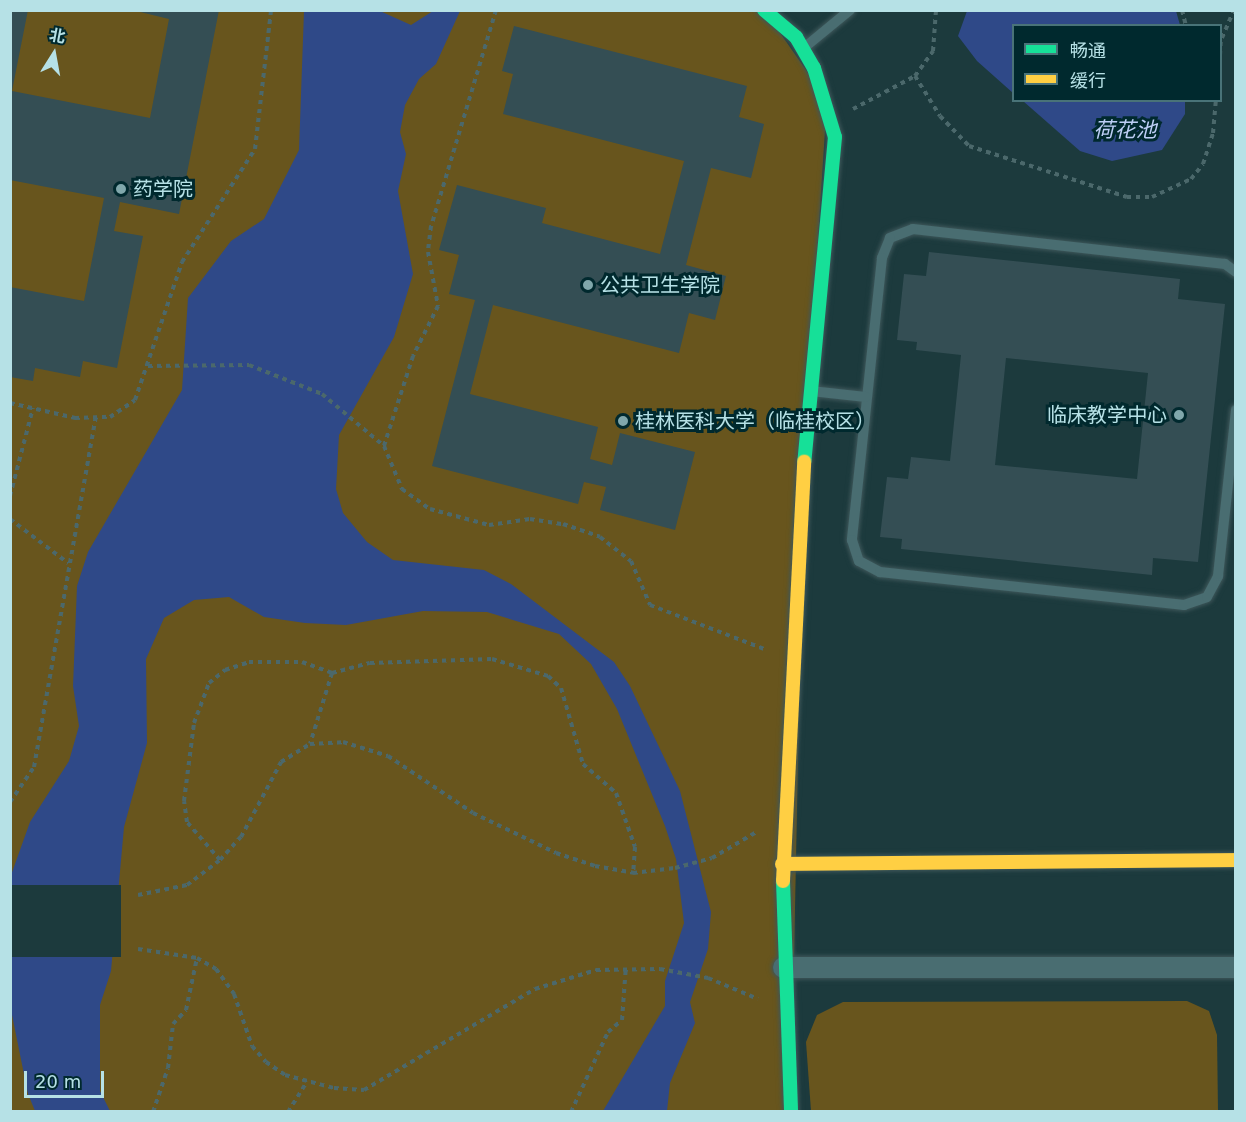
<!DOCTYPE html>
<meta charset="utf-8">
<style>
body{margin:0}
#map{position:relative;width:1246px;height:1122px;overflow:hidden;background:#1c3a3d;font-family:"DejaVu Sans","Noto Sans SC",sans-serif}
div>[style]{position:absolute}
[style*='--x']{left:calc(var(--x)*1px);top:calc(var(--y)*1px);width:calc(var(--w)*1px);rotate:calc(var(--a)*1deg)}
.green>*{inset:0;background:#68551d}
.water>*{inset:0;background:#2f4988}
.pier>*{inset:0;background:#1c3a3d;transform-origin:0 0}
.building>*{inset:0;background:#344e54}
.path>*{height:4px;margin-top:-2px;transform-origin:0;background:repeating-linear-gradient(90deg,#4b686b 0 4.5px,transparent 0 9px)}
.roads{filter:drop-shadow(0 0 2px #3e575a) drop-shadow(0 0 2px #3e575a)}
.lane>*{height:10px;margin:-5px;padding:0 5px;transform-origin:5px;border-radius:5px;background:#496d71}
.street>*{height:21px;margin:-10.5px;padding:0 10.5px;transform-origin:10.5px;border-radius:10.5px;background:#496d71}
.fast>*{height:14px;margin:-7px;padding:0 7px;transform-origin:7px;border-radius:7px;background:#16e098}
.slow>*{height:14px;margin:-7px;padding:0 7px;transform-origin:7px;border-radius:7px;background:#ffcf43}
.dots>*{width:16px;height:16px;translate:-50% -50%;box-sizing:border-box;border:3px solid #00292e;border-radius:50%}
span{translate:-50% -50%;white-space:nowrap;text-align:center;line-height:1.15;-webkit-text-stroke:6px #00292e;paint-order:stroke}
.poi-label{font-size:20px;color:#b6e1e6}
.left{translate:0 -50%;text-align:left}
.right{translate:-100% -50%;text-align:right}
.water-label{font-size:21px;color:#bdcff6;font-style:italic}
.frame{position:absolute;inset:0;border:12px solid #b6e1e6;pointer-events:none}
.legend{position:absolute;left:1012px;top:24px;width:210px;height:78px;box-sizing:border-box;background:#00292e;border:2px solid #497378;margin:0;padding:8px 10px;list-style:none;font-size:18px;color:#b6e1e6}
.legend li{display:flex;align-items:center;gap:12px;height:30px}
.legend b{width:30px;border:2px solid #497378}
.north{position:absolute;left:24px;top:24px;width:60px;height:60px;-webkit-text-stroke:4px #00292e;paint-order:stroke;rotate:11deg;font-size:16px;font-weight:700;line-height:24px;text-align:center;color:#b6e1e6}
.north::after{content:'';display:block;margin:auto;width:21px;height:27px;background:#b6e1e6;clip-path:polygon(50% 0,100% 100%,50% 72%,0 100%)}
.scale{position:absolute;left:24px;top:1071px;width:80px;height:27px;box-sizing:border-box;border:3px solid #b6e1e6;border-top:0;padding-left:8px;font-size:18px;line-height:21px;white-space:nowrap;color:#b6e1e6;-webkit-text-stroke:4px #00292e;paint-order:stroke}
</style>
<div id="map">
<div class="green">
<i style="clip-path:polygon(764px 10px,827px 100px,804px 455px,791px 1111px,11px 1111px,10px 11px)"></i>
<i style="clip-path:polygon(1187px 1001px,1209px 1011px,1217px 1035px,1218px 1111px,811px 1111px,806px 1042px,817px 1015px,843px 1002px)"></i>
</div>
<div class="water">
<i style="clip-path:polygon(304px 11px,380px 11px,411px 25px,433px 11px,460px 11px,436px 64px,419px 79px,405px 105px,400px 132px,406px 154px,398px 191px,413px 274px,394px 337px,339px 435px,336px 489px,343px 513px,367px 542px,393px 560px,484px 570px,511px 584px,614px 662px,630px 686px,680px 791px,711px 912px,708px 949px,690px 1002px,695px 1023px,670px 1083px,667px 1111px,603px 1111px,665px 1006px,665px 981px,684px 923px,676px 859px,665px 826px,617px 709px,591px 664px,559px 634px,487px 612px,423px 611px,346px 625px,305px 623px,264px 617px,229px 597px,194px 600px,164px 618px,146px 659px,147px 743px,124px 827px,111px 971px,100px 1005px,100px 1091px,110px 1111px,35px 1111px,28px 1094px,11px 1010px,10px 878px,30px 822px,69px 761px,79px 726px,73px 686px,77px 586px,88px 552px,182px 390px,188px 298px,231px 241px,264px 219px,299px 150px)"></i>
<i style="clip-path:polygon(967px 11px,1176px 11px,1180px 25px,1014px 26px,1013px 93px,977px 61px,958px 36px)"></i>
<i style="clip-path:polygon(1023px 101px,1185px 101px,1185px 114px,1162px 150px,1112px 161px,1080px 151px)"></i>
</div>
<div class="pier">
<i style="left:11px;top:885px;width:110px;height:72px"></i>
</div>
<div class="building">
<i style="clip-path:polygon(11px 10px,28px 10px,12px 91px,150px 118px,169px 19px,132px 10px,219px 10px,179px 214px,120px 202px,114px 231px,143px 236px,117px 368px,83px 361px,80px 377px,35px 368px,33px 381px,10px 377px,10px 287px,84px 301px,104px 198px,10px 180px)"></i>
<i style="clip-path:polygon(514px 26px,747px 86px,739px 117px,764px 124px,751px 178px,711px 168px,686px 265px,726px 276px,715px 320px,689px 313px,679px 353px,493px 305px,470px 394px,598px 427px,590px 459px,612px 465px,620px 433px,695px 452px,675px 530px,600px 510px,606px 487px,584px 482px,578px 504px,432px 466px,475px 300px,449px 294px,459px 255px,439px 250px,457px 185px,546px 208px,542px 223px,660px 254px,684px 161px,503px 114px,513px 74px,502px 71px)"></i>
<i style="clip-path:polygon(evenodd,929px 252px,1180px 279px,1178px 299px,1225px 304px,1198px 562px,1153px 558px,1152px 575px,901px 549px,902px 539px,880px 537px,887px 477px,908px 479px,911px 457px,950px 461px,961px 355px,916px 350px,917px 342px,897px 340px,904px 274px,926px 276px,929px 252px,1006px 358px,1148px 373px,1137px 479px,995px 465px,1006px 358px)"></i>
</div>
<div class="path">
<i style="--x:496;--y:10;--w:226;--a:106.7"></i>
<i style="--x:431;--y:226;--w:26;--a:97"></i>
<i style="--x:428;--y:252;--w:55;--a:79.5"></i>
<i style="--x:438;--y:306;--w:56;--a:116.6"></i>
<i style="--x:413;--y:356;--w:95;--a:107.9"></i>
<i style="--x:384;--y:446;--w:47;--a:67.3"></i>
<i style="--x:402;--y:489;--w:34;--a:36"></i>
<i style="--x:430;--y:509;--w:61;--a:15.2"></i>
<i style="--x:489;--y:525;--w:41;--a:-8.3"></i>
<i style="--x:530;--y:519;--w:33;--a:9"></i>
<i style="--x:563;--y:524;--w:39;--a:19"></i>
<i style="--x:600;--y:537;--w:39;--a:38"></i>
<i style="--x:631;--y:561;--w:48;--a:66.6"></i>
<i style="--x:650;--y:605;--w:122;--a:21.1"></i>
<i style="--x:1182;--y:10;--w:16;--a:76"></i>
<i style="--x:1222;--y:38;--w:30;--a:-67"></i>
<i style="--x:1220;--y:55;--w:17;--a:-87"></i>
<i style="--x:915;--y:76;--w:47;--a:58"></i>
<i style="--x:940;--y:116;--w:42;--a:46"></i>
<i style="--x:969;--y:146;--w:166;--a:17.9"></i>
<i style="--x:1127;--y:197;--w:25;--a:0"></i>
<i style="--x:1152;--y:197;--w:43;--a:-24.8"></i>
<i style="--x:1191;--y:179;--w:19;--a:-51"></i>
<i style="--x:1203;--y:164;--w:33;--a:-72"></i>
<i style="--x:1213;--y:133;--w:33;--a:-85"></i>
<i style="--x:853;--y:109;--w:70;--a:-28"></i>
<i style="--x:915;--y:76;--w:31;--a:-54"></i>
<i style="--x:933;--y:51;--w:41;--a:-85.8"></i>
<i style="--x:148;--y:366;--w:101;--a:-0.6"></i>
<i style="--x:249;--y:365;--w:79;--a:21.7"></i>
<i style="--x:322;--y:394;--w:81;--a:40"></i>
<i style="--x:10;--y:403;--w:67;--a:13"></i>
<i style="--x:75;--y:418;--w:35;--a:-2"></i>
<i style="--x:110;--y:417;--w:30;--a:-34"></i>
<i style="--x:135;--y:400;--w:146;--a:-71.2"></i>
<i style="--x:182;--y:262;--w:135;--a:-57.1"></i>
<i style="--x:255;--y:149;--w:140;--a:-83.4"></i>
<i style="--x:10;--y:496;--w:91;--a:-75.4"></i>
<i style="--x:10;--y:519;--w:73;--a:37.2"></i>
<i style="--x:332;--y:673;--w:39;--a:-15"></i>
<i style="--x:370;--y:663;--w:122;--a:-1.9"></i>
<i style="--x:492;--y:659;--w:59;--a:16.9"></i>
<i style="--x:548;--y:676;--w:18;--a:43"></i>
<i style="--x:561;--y:688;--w:79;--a:73.9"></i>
<i style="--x:583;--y:764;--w:44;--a:41.3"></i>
<i style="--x:616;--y:793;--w:57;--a:70.6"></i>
<i style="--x:635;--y:847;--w:26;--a:94"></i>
<i style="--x:10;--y:802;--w:42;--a:-55.6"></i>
<i style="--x:34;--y:767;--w:355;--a:-80"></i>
<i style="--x:220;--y:860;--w:50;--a:-131"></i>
<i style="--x:187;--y:822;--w:21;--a:-98"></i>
<i style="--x:184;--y:801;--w:79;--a:-82.7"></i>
<i style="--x:194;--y:723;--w:43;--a:-69.4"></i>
<i style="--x:209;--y:683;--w:21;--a:-39"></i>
<i style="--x:225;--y:670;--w:25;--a:-18"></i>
<i style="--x:249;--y:662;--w:53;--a:0"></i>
<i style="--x:302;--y:662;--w:32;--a:20"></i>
<i style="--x:332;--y:673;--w:74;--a:107.2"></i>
<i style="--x:138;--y:895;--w:50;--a:-11.5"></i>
<i style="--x:187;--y:885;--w:41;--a:-37.1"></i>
<i style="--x:220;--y:860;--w:31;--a:-48"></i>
<i style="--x:241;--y:837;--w:85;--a:-61.9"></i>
<i style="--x:281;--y:762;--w:34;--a:-32"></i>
<i style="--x:310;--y:744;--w:33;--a:-3"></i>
<i style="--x:343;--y:742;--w:47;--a:17.3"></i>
<i style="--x:388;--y:756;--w:102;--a:33.8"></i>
<i style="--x:473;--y:813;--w:92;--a:25.7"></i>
<i style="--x:556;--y:853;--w:41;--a:18.4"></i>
<i style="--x:595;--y:866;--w:39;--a:10"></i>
<i style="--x:633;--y:873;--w:42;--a:-6.8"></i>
<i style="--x:675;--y:868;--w:38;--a:-15"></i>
<i style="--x:712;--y:858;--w:50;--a:-30.2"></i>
<i style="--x:138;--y:949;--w:60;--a:8.7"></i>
<i style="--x:197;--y:958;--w:22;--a:30"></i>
<i style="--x:216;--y:969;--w:31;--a:54"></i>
<i style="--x:234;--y:994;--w:55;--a:70.9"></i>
<i style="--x:252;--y:1046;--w:21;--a:49"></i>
<i style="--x:266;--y:1062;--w:23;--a:34"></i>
<i style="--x:285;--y:1075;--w:51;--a:14.9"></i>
<i style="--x:334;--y:1088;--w:30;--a:4"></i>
<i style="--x:364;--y:1090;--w:199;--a:-30.6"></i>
<i style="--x:535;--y:989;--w:64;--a:-17.3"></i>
<i style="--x:596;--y:970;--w:64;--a:-0.9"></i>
<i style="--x:660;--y:969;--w:49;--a:10.6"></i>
<i style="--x:708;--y:978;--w:54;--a:22.8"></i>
<i style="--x:153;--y:1112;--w:46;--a:-71.2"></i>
<i style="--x:168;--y:1068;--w:44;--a:-83.5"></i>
<i style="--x:173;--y:1024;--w:19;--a:-47"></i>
<i style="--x:186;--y:1010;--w:53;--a:-78.1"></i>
<i style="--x:288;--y:1112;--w:36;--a:-58"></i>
<i style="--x:571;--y:1112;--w:88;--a:-65.2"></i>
<i style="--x:608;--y:1032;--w:18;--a:-41"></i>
<i style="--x:622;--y:1020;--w:54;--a:-85.8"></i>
</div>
<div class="roads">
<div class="lane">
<i style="--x:805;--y:47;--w:58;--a:-39.4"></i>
<i style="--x:1236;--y:272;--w:14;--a:-144"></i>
<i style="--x:1225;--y:264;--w:314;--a:-173.6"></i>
<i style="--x:913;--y:229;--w:25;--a:159"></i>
<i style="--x:890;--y:238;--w:22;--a:112"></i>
<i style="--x:882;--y:258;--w:284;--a:96.1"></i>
<i style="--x:852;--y:540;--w:22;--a:72"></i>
<i style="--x:859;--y:561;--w:24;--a:28"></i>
<i style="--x:880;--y:572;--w:306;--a:6.2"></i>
<i style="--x:1184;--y:605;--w:24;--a:-19"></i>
<i style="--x:1207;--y:597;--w:24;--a:-62"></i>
<i style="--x:1218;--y:576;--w:167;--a:-83.8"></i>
<i style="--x:811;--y:391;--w:55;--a:6.2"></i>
</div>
<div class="street">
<i style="--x:783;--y:967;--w:453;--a:0"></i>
</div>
<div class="fast">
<i style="--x:764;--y:10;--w:42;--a:40.2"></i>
<i style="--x:796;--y:37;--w:36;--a:60"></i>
<i style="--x:814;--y:68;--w:72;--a:73.1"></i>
<i style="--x:835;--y:137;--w:326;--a:95.4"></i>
<i style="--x:783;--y:881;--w:231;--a:88"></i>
</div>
<div class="slow">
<i style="--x:782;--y:864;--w:454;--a:-0.5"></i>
<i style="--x:783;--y:881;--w:420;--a:-87.1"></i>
</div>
</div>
<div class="dots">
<i style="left:121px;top:189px;background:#80a7ab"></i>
<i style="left:588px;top:285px;background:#80a7ab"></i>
<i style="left:1179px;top:415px;background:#80a7ab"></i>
<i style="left:623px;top:421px;background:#80a7ab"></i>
</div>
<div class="poi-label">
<span class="left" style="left:133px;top:189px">药学院</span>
<span class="left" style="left:600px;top:285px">公共卫生学院</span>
<span class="right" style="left:1167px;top:415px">临床教学中心</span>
<span class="left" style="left:635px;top:421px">桂林医科大学（临桂校区）</span>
</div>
<div class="water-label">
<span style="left:1125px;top:130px">荷花池</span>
</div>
<div class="frame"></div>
<ul class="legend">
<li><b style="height:8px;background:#16e098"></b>畅通</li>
<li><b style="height:8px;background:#ffcf43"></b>缓行</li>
</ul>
<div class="north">北</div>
<div class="scale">20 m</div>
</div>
